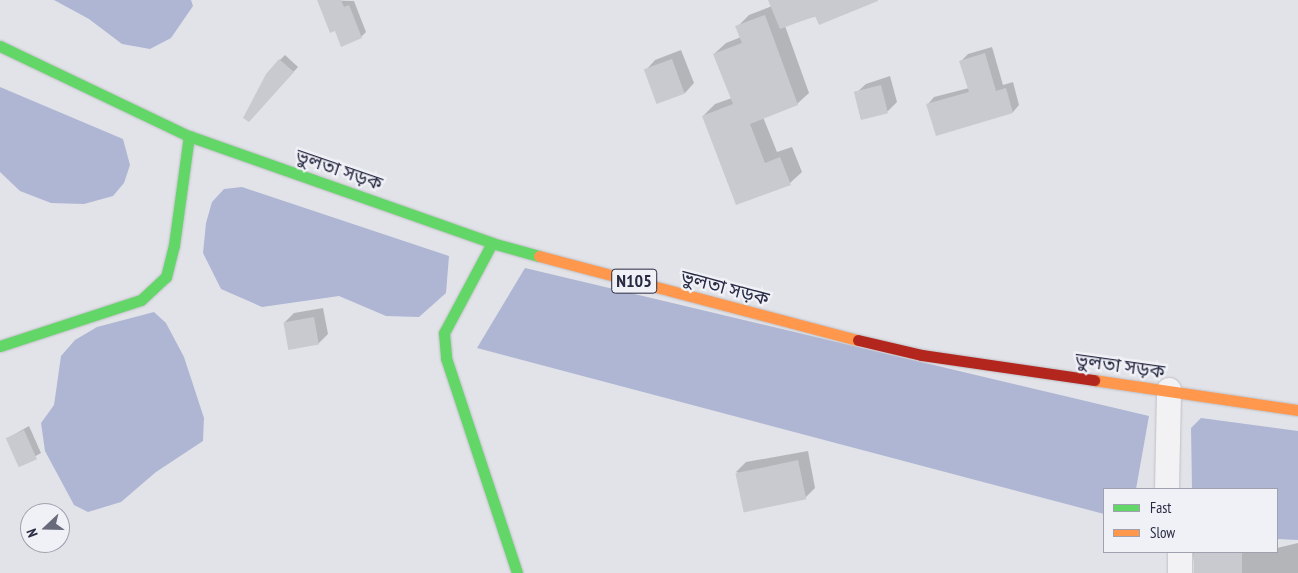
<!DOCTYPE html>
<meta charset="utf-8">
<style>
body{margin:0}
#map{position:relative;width:1298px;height:573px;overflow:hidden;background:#e2e3e8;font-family:"PT Sans Narrow","Noto Sans Bengali",sans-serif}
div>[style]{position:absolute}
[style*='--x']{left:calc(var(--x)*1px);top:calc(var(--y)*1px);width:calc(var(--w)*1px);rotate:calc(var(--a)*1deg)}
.water>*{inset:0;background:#afb6d4}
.shadow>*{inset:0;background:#0003}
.building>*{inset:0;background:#c9cad0;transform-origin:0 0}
.roads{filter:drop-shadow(0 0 1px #bfc0c6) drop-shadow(0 0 1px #bfc0c6)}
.street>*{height:24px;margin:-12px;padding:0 12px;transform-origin:12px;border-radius:12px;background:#f2f2f4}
.fast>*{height:11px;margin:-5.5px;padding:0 5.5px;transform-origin:5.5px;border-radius:5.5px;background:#63d668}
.slow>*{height:11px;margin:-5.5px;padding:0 5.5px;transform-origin:5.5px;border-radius:5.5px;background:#ff974d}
.jam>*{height:11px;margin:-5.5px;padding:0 5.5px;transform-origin:5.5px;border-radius:5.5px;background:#b3261e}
span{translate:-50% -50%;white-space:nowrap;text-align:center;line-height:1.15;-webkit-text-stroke:5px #f0f1f7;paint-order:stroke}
.shield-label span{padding:1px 4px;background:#f0f1f7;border:1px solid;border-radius:4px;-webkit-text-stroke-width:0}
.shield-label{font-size:18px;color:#282a42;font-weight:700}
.street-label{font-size:19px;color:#282a42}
.legend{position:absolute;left:1103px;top:488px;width:175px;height:65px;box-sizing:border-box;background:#f0f1f7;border:1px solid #a0a1af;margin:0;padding:6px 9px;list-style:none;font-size:15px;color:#282a42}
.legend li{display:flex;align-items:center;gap:10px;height:25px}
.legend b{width:25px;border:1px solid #a0a1af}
.north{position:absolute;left:20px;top:503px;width:50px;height:50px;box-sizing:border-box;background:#f0f1f7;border:1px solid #a0a1af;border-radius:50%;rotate:249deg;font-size:14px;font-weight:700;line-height:20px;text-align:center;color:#282a42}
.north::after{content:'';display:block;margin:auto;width:18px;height:22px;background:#696b7c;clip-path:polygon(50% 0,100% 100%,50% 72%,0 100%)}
</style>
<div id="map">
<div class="water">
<i style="clip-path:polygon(54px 0,191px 0,193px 6px,171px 38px,150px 49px,122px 44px,89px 19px)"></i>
<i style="clip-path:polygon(0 87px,123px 139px,130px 165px,124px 183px,113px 196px,84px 204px,51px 203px,20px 191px,0 172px)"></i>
<i style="clip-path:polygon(242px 187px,449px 256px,446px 293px,419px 317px,386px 316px,339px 296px,262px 307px,221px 289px,203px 253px,206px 223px,212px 202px,224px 189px)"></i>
<i style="clip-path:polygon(525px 268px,1149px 416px,1136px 489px,1104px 489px,1104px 514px,477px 348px)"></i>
<i style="clip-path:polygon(154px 312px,166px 323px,184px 357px,204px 418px,203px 441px,156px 472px,121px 502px,88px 512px,74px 505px,45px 451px,41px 423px,54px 405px,61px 356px,75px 340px,97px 327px)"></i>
<i style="clip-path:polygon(1201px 418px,1298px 431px,1298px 540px,1277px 539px,1277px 489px,1192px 489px,1191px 428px)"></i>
</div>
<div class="shadow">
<i style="clip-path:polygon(318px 0,354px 1px,366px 32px,361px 37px,335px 29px)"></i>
<i style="clip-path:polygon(770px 0,866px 0,785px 26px,809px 93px,797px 104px,763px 117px,777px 152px,792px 147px,802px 172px,790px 183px,703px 116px,715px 104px,732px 98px,714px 54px,726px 43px,741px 37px,737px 27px,749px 15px,772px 6px)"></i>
<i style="clip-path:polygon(992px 47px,1003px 85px,1013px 82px,1019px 105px,1013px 112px,928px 104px,934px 97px,969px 88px,961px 61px,968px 54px)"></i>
<i style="clip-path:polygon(681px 50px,694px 83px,685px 93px,646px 70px,655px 60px)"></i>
<i style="clip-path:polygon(285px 55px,298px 67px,253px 116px,280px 60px)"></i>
<i style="clip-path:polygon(890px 76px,897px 102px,888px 111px,863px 118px,856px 93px,866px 84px)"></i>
<i style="clip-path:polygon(323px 308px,328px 334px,318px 344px,284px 323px,294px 313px)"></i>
<i style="clip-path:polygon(29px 426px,41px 453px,20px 465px,8px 438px)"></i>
<i style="clip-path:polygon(808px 451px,815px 488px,805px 498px,736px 472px,746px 462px)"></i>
<i style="clip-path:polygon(1298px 543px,1298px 573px,1195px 573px,1193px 552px,1277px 552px,1277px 548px)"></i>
</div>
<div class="building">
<i style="clip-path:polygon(317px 0,341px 0,344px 7px,349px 5px,362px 38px,341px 47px,335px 31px,330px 33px)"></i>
<i style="clip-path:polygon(768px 0,878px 0,878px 1px,819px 25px,815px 16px,780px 29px)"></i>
<i style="clip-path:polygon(765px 15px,798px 105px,750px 124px,765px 163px,780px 157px,791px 185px,736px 205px,702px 116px,733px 104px,713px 54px,742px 43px,735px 26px)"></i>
<i style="clip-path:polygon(985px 53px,996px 91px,1006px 88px,1013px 113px,936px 136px,926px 104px,969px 92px,959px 61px)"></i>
<i style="clip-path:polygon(279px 59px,294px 72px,249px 122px,243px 118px,266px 74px)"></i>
<i style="left:672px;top:59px;width:37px;height:30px;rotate:70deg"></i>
<i style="left:881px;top:85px;width:29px;height:28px;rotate:76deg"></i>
<i style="left:314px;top:317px;width:28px;height:31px;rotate:80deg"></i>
<i style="left:24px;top:430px;width:32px;height:20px;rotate:66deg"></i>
<i style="left:798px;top:460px;width:40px;height:64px;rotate:78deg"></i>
<i style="left:1194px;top:552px;width:48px;height:21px"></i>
</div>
<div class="roads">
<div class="street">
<i style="--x:1167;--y:489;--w:99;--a:-88.8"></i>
<i style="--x:1180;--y:552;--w:21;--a:90"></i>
</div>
<div class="fast">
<i style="--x:0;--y:46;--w:209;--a:25.5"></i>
<i style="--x:189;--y:136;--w:321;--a:19.4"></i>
<i style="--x:492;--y:243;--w:49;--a:15.5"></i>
<i style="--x:492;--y:243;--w:102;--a:118.1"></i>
<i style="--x:444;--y:333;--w:25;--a:85"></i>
<i style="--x:446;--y:358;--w:226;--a:71.7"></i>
<i style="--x:0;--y:346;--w:148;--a:-18.1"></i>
<i style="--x:141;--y:300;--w:34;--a:-43"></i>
<i style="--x:166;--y:277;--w:33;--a:-76"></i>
<i style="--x:174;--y:245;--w:110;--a:-82.2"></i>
</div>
<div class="slow">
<i style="--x:539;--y:256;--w:330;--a:14.8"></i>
<i style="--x:1094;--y:380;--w:206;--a:8.4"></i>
</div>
<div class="jam">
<i style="--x:858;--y:340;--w:66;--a:13.2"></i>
<i style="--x:922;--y:355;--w:174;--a:8.3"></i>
</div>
</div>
<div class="shield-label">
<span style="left:634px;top:281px">N105</span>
</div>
<div class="street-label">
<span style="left:339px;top:170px;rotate:19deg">ভুলতা সড়ক</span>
<span style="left:725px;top:288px;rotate:15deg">ভুলতা সড়ক</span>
<span style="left:1120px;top:366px;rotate:8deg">ভুলতা সড়ক</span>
</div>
<ul class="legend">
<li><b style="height:6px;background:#63d668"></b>Fast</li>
<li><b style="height:6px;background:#ff974d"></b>Slow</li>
</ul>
<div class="north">N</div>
</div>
